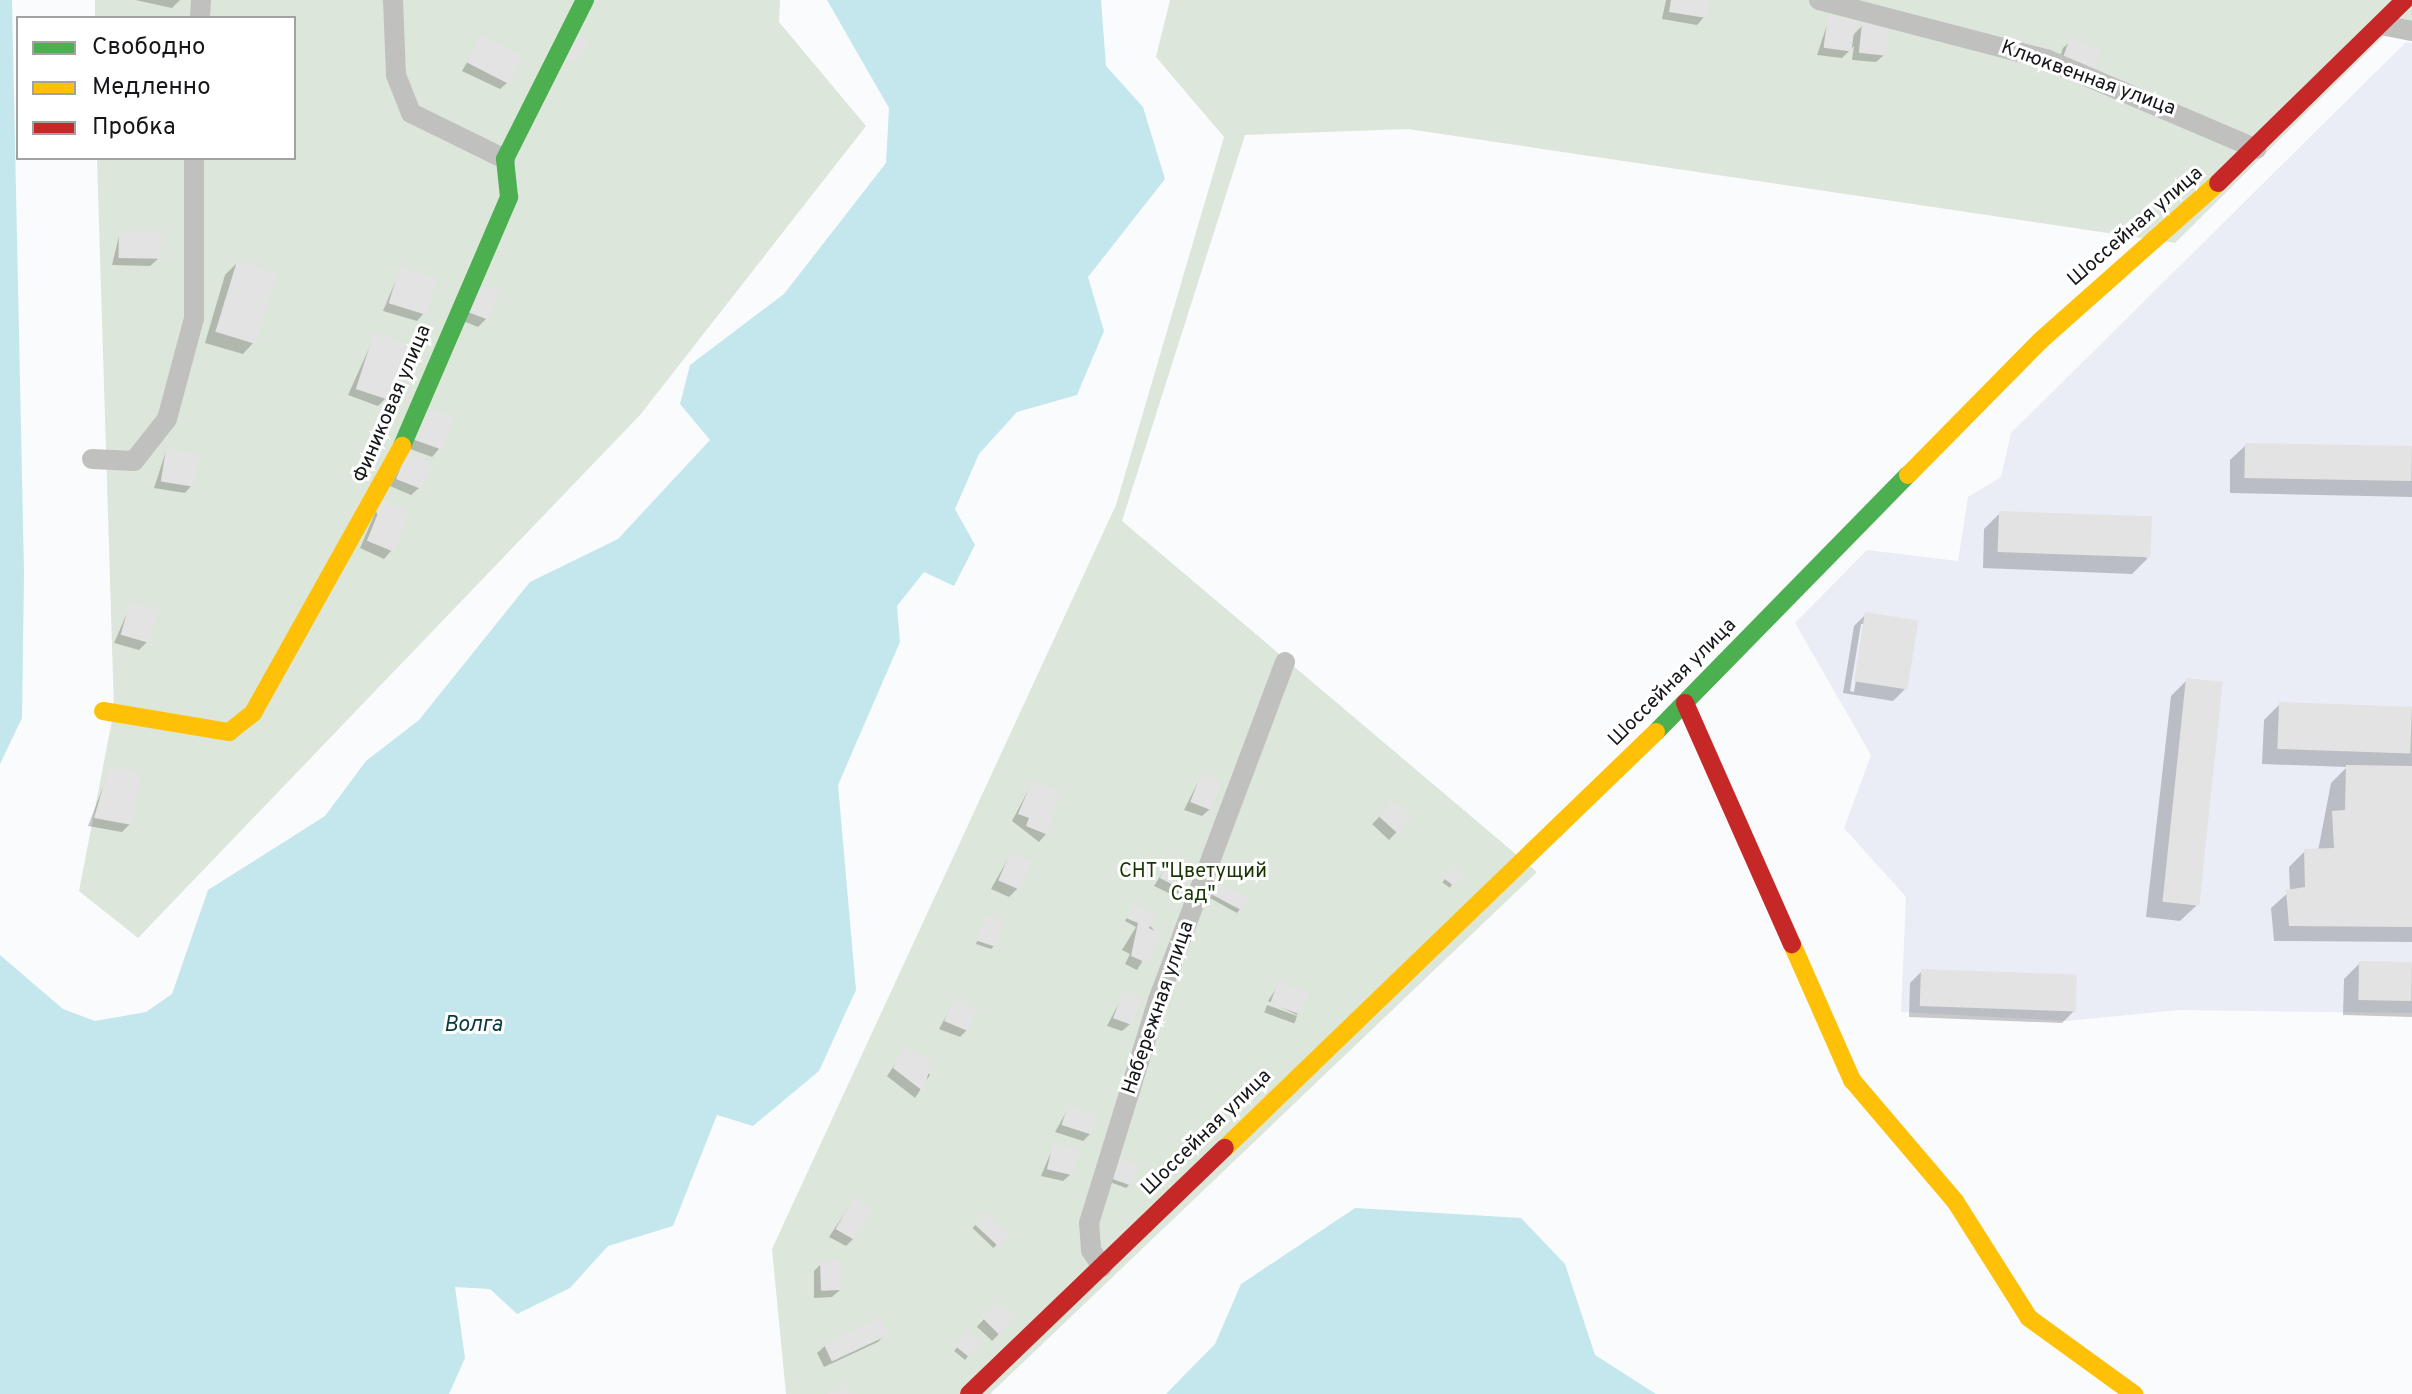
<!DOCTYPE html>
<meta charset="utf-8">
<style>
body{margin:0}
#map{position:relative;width:2412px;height:1394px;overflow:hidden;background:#fafbfd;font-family:Overpass,sans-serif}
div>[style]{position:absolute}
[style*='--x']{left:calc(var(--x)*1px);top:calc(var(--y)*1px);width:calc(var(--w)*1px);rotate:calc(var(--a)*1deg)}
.built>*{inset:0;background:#eaedf5}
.green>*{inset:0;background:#dde6da}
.water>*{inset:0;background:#c3e7ec}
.shadow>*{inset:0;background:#0003;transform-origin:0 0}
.building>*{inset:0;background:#e4e3e3;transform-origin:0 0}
.street>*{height:20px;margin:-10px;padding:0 10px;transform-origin:10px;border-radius:10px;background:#c0c0bf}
.fast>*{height:18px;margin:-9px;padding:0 9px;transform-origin:9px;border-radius:9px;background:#4caf50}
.slow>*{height:18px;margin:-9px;padding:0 9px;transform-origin:9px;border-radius:9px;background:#ffc107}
.jam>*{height:18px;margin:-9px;padding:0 9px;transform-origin:9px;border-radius:9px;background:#c62828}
span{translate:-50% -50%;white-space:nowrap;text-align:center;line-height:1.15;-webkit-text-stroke:6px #fff;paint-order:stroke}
.street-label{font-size:20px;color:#16171a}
.park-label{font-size:20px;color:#173401}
.water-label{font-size:22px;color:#073a3f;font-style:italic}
.legend{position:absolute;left:16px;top:16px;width:280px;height:144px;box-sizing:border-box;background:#fff;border:2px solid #a2a2a3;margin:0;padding:10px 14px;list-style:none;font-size:24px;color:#16171a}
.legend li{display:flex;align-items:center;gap:16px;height:40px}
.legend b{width:40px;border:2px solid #a2a2a3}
</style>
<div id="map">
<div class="built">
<i style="clip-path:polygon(2406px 42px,2412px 43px,2412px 1013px,2179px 1010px,2067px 1021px,1901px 1012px,1906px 897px,1844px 828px,1871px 755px,1795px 623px,1867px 550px,1958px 561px,1968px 497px,2001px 477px,2011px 433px)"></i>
</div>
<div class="green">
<i style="clip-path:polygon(95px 0,780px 0,779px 22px,866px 126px,640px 415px,138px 938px,79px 891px,114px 710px,97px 158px,294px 158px,294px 18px,95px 18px)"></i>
<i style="clip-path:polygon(1170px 0,2412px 0,2412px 23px,2398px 22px,2175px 243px,1408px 129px,1245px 135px,1122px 521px,1537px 872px,990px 1394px,786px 1394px,772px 1249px,1116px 505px,1224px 137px,1156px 57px)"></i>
</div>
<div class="water">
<i style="clip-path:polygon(0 0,12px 0,24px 573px,22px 718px,0 764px)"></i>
<i style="clip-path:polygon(827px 0,1101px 0,1106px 66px,1143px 107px,1165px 179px,1088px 277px,1104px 331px,1077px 395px,1017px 412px,979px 454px,955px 509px,975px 545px,954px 586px,924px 572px,897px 606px,900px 642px,838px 785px,856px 990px,819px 1071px,753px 1126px,717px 1115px,673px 1226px,608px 1246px,570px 1288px,517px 1314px,490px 1289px,455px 1287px,465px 1358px,449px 1394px,0 1394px,0 955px,63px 1009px,95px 1021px,146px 1012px,172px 994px,208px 890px,325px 816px,366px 761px,419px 720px,530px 582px,618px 539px,710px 440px,680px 404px,690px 365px,784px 294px,886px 163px,889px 108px)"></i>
<i style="clip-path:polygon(1355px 1208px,1521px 1218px,1565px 1264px,1595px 1355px,1656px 1394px,1166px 1394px,1215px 1344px,1241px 1284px)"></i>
</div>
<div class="shadow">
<i style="clip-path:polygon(135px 0,180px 0,172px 8px)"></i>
<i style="clip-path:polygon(1666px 0,1707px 0,1704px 17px,1697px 25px,1662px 19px)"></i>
<i style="clip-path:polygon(1829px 19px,1851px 37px,1863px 25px,1884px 55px,1876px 62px,1852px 60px,1854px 46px,1842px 58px,1817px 55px)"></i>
<i style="clip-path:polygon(481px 38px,508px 82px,500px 89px,462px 71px)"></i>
<i style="clip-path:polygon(2071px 41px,2099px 50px,2056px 69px,2063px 48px)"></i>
<i style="clip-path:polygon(120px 232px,158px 259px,150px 266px,112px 265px)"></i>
<i style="clip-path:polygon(237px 263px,254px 342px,243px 354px,205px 343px,225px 275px)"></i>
<i style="clip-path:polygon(401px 268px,424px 313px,417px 321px,383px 311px)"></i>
<i style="clip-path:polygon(476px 285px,486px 319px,478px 327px,458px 319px)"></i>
<i style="clip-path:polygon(375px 335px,386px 398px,378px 406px,348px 395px)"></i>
<i style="clip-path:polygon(417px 416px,439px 449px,432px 457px,405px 447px)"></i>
<i style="clip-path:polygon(2246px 445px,2412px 448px,2412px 497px,2230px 493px,2230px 460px)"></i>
<i style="clip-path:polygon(166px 451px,192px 485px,185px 493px,154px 488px)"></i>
<i style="clip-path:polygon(408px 454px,419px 488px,411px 495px,390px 486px)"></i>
<i style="clip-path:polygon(376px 511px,391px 551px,384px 559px,360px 548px)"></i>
<i style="clip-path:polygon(2000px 513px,2148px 558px,2132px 574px,1983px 568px,1984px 529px)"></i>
<i style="clip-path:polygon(131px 604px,147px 642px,139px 650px,114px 643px)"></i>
<i style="clip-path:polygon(evenodd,1866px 614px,1905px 689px,1893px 701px,1843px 693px,1854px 626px,1866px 614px,1861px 624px,1865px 624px,1854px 692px,1850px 691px,1861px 624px)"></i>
<i style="clip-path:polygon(2187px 680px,2196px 906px,2180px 921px,2146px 917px,2171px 696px)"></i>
<i style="clip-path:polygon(2280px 704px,2412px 709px,2412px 942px,2274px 941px,2271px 908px,2290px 891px,2289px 867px,2305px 851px,2318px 851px,2331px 783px,2347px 767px,2262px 764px,2264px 720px)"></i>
<i style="clip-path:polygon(110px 769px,130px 824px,122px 832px,88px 826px)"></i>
<i style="clip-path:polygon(1201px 776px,1210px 809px,1202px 816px,1184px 810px)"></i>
<i style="clip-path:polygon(1032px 783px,1046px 834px,1039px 842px,1012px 821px)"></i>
<i style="left:1392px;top:803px;width:23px;height:29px;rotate:43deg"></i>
<i style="clip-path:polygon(1010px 855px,1017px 889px,1009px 897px,991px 889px)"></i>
<i style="clip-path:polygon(1173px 856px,1183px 888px,1175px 896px,1154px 886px)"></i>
<i style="left:1453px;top:868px;width:9px;height:18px;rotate:36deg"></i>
<i style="clip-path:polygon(1215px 888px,1240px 909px,1237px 913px,1210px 898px)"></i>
<i style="clip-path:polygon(1133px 906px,1158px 935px,1137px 970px,1125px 964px,1130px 954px,1122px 950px,1136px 927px,1125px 921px)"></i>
<i style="clip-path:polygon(986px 919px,994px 946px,991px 949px,976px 944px)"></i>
<i style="clip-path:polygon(2360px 963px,2412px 964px,2412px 1017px,2343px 1015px,2344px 979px)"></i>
<i style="clip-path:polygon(1922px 971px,2074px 1011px,2062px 1023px,1909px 1017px,1910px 983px)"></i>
<i style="clip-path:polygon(1279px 984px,1306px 994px,1297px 1015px,1268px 1001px)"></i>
<i style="clip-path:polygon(1124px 993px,1130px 1024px,1122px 1031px,1107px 1026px)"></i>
<i style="clip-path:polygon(955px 1000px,967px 1030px,960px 1037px,939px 1029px)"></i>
<i style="left:1267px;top:1005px;width:32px;height:8px;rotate:20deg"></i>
<i style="clip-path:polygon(904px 1051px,930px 1075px,915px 1098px,887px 1076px)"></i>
<i style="clip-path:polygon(1069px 1107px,1090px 1134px,1083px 1141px,1055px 1132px)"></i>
<i style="clip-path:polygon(1054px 1145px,1071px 1174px,1063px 1181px,1041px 1176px)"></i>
<i style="clip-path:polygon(1116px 1164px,1130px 1184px,1126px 1188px,1110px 1182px)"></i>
<i style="clip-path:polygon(854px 1199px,853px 1239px,846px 1246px,829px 1237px)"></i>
<i style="left:985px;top:1215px;width:29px;height:18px;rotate:44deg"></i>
<i style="clip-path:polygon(821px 1264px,840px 1290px,832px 1297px,814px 1298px,814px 1271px)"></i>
<i style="left:998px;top:1304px;width:21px;height:31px;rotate:43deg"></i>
<i style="clip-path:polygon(879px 1320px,886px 1334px,878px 1342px,824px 1367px,817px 1353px,825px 1346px)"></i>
<i style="left:968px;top:1334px;width:14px;height:22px;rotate:39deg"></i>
</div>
<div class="building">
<i style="clip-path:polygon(1671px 0,1709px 0,1706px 18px,1669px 12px)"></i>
<i style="left:1828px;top:16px;width:28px;height:32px;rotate:8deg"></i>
<i style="left:1862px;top:23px;width:27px;height:30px;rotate:6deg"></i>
<i style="left:573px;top:33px;width:18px;height:25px;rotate:27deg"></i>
<i style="left:481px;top:35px;width:47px;height:31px;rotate:27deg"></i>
<i style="left:2070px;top:38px;width:33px;height:24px;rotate:20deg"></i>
<i style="left:119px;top:230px;width:42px;height:28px;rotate:1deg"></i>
<i style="left:237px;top:261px;width:42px;height:74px;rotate:17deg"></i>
<i style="left:400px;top:266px;width:39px;height:39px;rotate:17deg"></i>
<i style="left:476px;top:283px;width:25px;height:30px;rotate:21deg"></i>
<i style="left:374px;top:333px;width:35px;height:59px;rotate:18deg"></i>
<i style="left:424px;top:406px;width:32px;height:35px;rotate:20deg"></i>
<i style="left:2245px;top:443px;width:167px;height:35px;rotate:1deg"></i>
<i style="left:166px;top:449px;width:33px;height:33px;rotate:9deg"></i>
<i style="left:407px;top:452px;width:27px;height:29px;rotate:22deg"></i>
<i style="left:383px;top:501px;width:29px;height:43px;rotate:22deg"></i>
<i style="left:1999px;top:511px;width:153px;height:41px;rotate:2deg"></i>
<i style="left:130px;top:602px;width:29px;height:34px;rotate:16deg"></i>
<i style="left:1865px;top:612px;width:54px;height:70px;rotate:9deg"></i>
<i style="left:2186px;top:678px;width:37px;height:225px;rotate:6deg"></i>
<i style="left:2279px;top:702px;width:133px;height:47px;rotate:2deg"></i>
<i style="clip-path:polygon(2346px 765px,2412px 766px,2412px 927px,2289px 926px,2286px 890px,2305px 887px,2304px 849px,2334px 848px,2332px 811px,2345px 810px)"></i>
<i style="clip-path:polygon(109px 767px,141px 773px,132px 825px,94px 818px)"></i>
<i style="left:1201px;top:774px;width:22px;height:30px;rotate:21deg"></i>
<i style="clip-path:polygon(1032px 781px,1059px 791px,1048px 835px,1026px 826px,1029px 818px,1018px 814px)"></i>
<i style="left:1392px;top:800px;width:27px;height:21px;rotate:42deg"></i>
<i style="left:1010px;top:853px;width:23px;height:30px;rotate:23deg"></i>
<i style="left:1172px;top:854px;width:27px;height:27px;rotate:27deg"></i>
<i style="left:1453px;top:865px;width:13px;height:16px;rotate:39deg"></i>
<i style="left:1218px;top:882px;width:34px;height:14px;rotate:28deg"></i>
<i style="clip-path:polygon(1133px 904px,1156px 914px,1149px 928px,1161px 934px,1147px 963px,1131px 956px,1138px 923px,1126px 918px)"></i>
<i style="left:985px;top:916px;width:20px;height:26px;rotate:18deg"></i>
<i style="left:2359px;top:961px;width:53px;height:39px;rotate:1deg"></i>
<i style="left:1921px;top:969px;width:156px;height:37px;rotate:2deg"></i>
<i style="left:1278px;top:982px;width:32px;height:23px;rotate:20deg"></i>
<i style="left:1123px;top:991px;width:20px;height:29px;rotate:20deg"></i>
<i style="left:954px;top:998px;width:26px;height:25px;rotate:23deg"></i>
<i style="clip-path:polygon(903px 1048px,931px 1061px,924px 1092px,893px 1068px)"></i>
<i style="left:1068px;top:1105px;width:32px;height:21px;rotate:18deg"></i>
<i style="left:1053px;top:1143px;width:27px;height:27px;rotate:13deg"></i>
<i style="left:1119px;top:1158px;width:21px;height:22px;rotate:19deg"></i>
<i style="left:854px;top:1197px;width:22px;height:37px;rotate:30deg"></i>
<i style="left:985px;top:1212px;width:33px;height:16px;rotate:43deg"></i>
<i style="left:841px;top:1261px;width:29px;height:21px;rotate:88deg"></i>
<i style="left:998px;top:1301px;width:24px;height:23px;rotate:45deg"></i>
<i style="left:880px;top:1318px;width:19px;height:62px;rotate:65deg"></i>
<i style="left:967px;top:1331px;width:19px;height:19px;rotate:39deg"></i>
<i style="clip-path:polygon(844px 1384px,850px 1394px,828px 1394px)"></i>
</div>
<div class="street">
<i style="--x:393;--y:0;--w:75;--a:87.7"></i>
<i style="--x:396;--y:75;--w:41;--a:68.5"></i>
<i style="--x:411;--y:113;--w:105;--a:26.1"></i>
<i style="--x:1819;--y:0;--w:235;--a:14.6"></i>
<i style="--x:2046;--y:59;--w:229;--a:23.1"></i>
<i style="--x:200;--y:18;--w:18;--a:-87"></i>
<i style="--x:2381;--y:25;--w:32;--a:11"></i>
<i style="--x:92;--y:459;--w:42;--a:2.7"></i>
<i style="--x:134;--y:461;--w:53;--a:-51.8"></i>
<i style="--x:167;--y:419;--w:105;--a:-75"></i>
<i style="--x:194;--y:318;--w:160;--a:-90"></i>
<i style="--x:1102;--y:1267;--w:20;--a:-123"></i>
<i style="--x:1091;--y:1250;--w:27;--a:-94"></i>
<i style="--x:1089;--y:1223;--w:233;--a:-72.8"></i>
<i style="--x:1158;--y:1000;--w:361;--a:-69.4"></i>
</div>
<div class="fast">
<i style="--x:402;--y:446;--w:271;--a:-66.7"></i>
<i style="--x:509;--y:197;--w:38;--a:-96"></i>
<i style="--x:505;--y:159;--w:178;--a:-63.3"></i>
<i style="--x:1656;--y:732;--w:360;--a:-45.6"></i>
</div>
<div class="slow">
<i style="--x:1908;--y:475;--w:188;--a:-45.4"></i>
<i style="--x:2040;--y:341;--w:238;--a:-41.6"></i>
<i style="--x:103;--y:711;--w:128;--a:9.5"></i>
<i style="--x:229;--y:732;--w:31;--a:-38"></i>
<i style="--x:253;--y:713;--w:306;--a:-60.8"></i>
<i style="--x:1792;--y:944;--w:149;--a:66.2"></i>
<i style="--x:1852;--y:1080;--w:159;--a:49.6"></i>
<i style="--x:1955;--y:1201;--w:138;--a:57.7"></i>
<i style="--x:2029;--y:1318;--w:130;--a:35.9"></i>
<i style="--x:1225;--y:1148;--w:599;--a:-43.99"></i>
</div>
<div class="jam">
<i style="--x:2218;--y:183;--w:262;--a:-44.4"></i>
<i style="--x:1685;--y:703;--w:264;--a:66.1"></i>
<i style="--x:969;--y:1394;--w:355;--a:-43.9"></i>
</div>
<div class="street-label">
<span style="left:2088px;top:79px;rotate:20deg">Клюквенная улица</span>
<span style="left:2136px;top:227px;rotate:-41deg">Шоссейная улица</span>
<span style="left:393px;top:404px;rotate:-67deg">Финиковая улица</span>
<span style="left:1673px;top:683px;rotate:-45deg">Шоссейная улица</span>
<span style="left:1159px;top:1008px;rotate:-71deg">Набережная улица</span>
<span style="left:1207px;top:1133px;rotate:-44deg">Шоссейная улица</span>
</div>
<div class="park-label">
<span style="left:1193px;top:884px">СНТ "Цветущий<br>Сад"</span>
</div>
<div class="water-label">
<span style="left:473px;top:1026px">Волга</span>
</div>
<ul class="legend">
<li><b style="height:10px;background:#4caf50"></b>Свободно</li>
<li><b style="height:10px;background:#ffc107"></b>Медленно</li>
<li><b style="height:10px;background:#c62828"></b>Пробка</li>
</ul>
</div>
